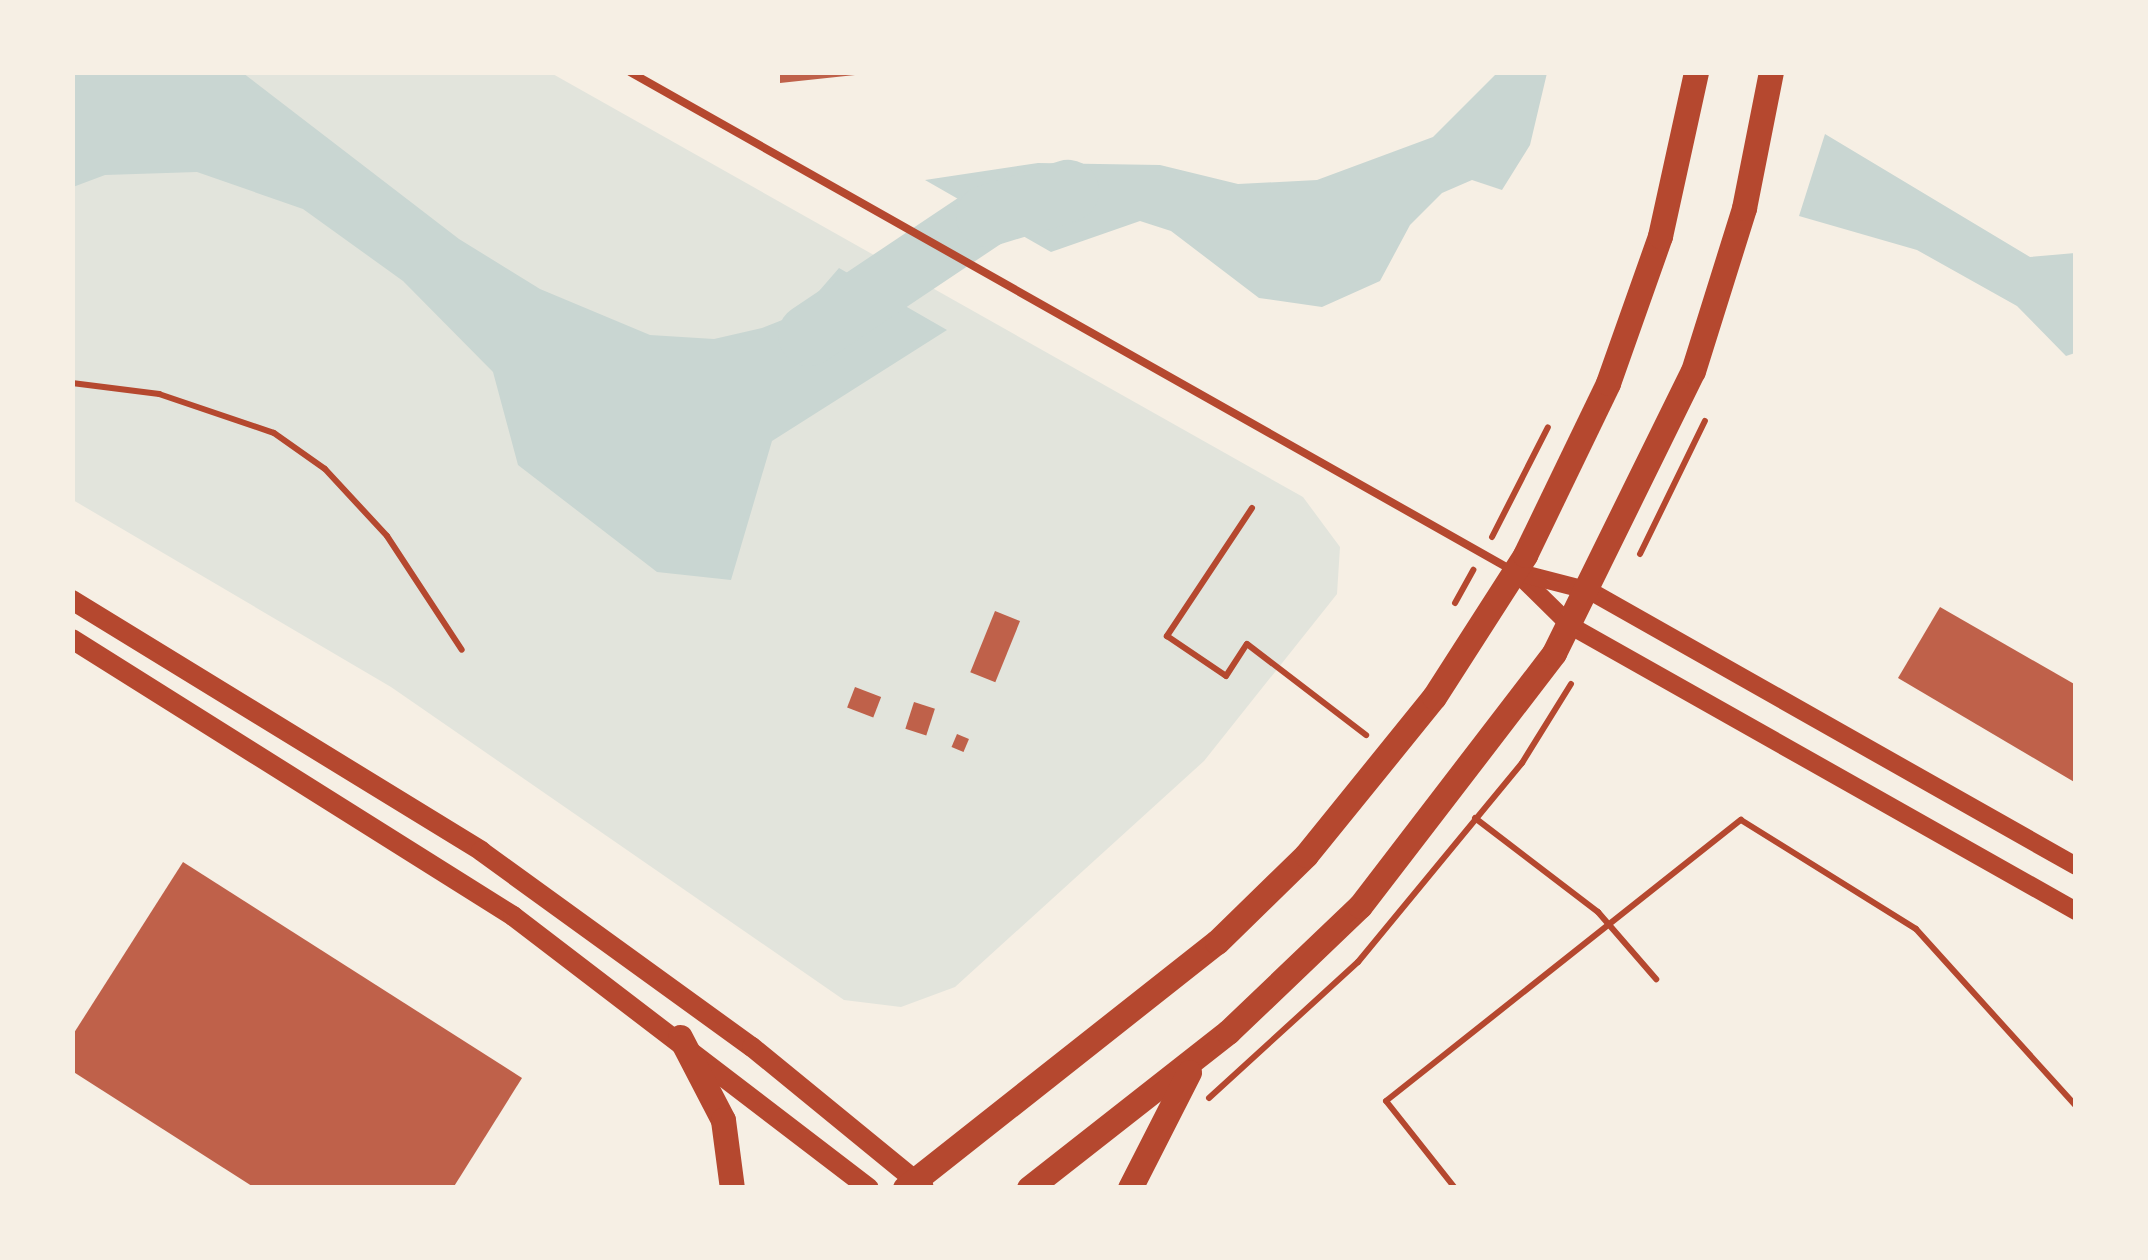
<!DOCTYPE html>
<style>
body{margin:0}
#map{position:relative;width:2148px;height:1260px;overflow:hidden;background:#f6efe4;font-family:Helvetica,sans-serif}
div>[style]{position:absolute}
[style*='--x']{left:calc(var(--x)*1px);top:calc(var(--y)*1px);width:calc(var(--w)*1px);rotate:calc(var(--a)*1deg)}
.green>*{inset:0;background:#e2e4dc}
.water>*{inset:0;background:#c9d6d2}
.river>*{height:62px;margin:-31px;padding:0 31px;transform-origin:31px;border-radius:31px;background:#c9d6d2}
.building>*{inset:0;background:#bf614a;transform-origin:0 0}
.path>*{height:6px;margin:-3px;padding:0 3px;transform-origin:3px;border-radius:3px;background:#b5482f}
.service>*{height:8px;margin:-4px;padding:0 4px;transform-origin:4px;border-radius:4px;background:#b5482f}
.tertiary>*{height:18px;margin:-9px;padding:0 9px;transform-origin:9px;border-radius:9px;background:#b5482f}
.secondary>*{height:20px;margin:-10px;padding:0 10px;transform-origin:10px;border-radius:10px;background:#b5482f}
.primary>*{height:25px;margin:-12.5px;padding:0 12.5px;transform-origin:12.5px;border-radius:12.5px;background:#b5482f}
span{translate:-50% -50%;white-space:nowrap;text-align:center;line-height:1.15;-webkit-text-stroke:8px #f6efe4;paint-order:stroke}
.frame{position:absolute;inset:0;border:75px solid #f6efe4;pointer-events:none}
</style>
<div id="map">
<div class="green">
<i style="clip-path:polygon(72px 73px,551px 73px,1303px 497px,1340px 547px,1337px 594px,1204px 761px,955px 987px,901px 1007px,844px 1000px,391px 687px,73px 500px)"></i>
</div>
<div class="water">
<i style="clip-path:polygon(73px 72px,243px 73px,459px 239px,540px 289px,650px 335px,714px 339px,762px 328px,800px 313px,839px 268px,947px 330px,772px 441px,731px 580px,657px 572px,518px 465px,493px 372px,403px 281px,303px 209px,197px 172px,105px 175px,73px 187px)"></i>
<i style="clip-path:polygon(1497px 73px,1547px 73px,1530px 145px,1502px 190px,1472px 180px,1442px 193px,1410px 225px,1380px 281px,1322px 307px,1259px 298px,1171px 231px,1140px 221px,1051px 252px,925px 180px,1038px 163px,1160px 165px,1238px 184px,1317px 180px,1433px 137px)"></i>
<i style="clip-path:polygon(1825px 134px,2030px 257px,2075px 253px,2075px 353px,2066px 356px,2017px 306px,1917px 250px,1799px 216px)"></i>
</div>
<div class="river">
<i style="--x:809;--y:335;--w:214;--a:-33.8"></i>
<i style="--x:987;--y:216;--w:85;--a:-17.2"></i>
</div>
<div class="building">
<i style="clip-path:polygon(780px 72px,854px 72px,855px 75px,780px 83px)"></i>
<i style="clip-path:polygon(1940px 607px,2076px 685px,2076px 783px,1898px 678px)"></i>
<i style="left:995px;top:611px;width:27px;height:66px;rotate:22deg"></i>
<i style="left:855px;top:687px;width:28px;height:22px;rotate:21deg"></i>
<i style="left:914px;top:702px;width:22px;height:28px;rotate:18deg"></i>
<i style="left:957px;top:734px;width:13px;height:14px;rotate:23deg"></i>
<i style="clip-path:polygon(183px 862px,522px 1078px,453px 1188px,255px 1188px,72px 1071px,72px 1036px)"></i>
</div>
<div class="path">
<i style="--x:72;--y:383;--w:88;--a:7.2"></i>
<i style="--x:159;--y:394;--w:121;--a:18.7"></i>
<i style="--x:274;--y:433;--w:62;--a:35.2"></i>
<i style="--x:325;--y:469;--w:91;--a:47.2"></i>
<i style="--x:387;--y:536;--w:136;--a:56.7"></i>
<i style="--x:1252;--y:508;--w:154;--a:123.6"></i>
<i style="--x:1167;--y:636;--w:71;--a:34.1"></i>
<i style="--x:1226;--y:676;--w:38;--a:-57"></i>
<i style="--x:1247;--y:644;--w:150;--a:37.4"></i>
<i style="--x:1492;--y:537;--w:123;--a:-63"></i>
<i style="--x:1640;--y:554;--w:148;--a:-64"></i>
<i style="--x:1455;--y:603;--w:38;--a:-61"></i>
<i style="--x:1475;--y:818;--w:155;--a:37.4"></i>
<i style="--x:1598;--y:912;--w:89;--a:49.1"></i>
<i style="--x:1209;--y:1098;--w:202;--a:-42.4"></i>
<i style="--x:1358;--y:962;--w:258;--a:-50.5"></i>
<i style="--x:1522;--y:763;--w:93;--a:-58.2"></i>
<i style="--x:1455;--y:1188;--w:111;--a:-128.4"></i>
<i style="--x:1386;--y:1101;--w:453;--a:-38.4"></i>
<i style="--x:1741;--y:820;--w:206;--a:31.9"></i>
<i style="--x:1916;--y:929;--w:239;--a:47.9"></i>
</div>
<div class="service">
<i style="--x:630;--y:72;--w:1011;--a:29.46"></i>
</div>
<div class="tertiary">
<i style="--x:1516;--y:572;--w:77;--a:44.5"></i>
<i style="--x:1571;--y:626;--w:580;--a:29.44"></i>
<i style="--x:1516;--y:572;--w:76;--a:14.4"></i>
<i style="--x:1590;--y:591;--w:558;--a:29.5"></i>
</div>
<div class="secondary">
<i style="--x:72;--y:600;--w:480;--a:31.5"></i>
<i style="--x:481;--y:851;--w:334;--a:35.9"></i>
<i style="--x:752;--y:1047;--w:222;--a:39.3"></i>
<i style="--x:72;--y:639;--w:521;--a:32.13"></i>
<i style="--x:513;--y:916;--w:448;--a:37.4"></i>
</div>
<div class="primary">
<i style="--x:680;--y:1037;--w:93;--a:62.6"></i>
<i style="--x:723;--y:1120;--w:69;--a:82.5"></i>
<i style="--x:905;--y:1188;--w:397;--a:-38.3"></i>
<i style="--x:1217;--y:942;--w:124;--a:-44.3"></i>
<i style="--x:1306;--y:855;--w:203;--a:-51"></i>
<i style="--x:1434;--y:697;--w:169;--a:-57.3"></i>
<i style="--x:1525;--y:555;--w:191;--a:-64.2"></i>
<i style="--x:1608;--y:383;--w:156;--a:-70.5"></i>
<i style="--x:1660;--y:236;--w:168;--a:-77.6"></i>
<i style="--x:1029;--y:1188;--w:253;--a:-38.1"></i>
<i style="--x:1228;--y:1032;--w:182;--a:-43.7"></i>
<i style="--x:1360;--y:906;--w:319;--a:-52.5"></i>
<i style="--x:1554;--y:653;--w:314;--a:-63.8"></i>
<i style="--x:1693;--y:371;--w:171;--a:-72.6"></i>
<i style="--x:1744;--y:208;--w:139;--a:-78.8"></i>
<i style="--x:1130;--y:1188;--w:130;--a:-63"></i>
</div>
<div class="frame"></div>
</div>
